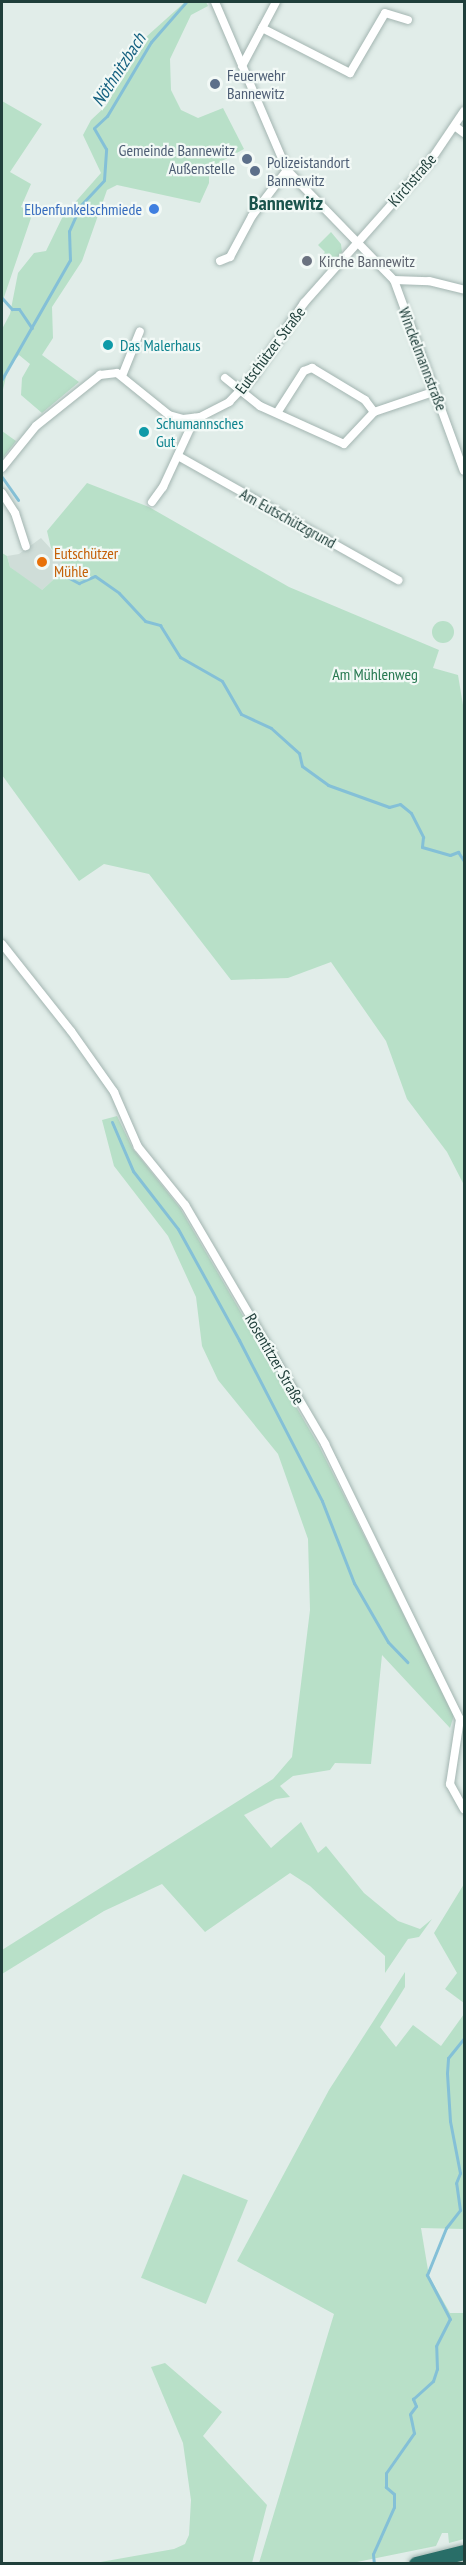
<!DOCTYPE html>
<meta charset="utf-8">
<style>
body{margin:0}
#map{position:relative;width:466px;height:2565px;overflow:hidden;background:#e1ede9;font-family:"PT Sans Narrow",sans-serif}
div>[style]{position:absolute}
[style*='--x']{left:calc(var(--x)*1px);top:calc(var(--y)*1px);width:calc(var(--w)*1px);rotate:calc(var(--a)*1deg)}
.built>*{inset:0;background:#cfddd8}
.green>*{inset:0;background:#b8e0c8;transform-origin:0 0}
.round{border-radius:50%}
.stream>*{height:3px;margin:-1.5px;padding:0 1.5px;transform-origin:1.5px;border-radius:1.5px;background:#84c0d7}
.roads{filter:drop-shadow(0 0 2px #a3b5b1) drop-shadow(0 0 2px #a3b5b1)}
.minor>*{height:8px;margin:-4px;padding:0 4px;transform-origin:4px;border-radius:4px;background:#fff}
.motorway>*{height:15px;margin:-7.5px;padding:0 7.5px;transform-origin:7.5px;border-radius:7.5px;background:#296e68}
.dots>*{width:16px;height:16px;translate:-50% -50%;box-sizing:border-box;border:3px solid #f2f9f6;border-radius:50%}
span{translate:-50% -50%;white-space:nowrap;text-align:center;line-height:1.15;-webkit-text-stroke:4.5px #f2f9f6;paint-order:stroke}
.service-label{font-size:16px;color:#4e5e75}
.left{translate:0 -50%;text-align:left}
.right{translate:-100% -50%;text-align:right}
.street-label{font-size:16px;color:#203f3b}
.shop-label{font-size:16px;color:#366cbe}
.worship-label{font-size:16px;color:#5b616d}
.culture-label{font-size:16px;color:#0d838f}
.food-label{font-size:16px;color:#c56008}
.park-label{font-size:16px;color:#277951}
.water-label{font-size:18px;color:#156180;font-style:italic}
.quarter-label{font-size:20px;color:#1a534c;font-weight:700}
.frame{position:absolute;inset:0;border:3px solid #203f3b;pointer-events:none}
</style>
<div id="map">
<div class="built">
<i style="clip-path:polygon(41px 538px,62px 561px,53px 580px,41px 591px,10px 567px,7px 556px,19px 554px)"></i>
</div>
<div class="green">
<i style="clip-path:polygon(185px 2px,206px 2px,208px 6px,191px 15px,170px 59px,171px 90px,181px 110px,198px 118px,223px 108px,244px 149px,209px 168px,209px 183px,200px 203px,117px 185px,107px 190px,82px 261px,52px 307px,53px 338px,42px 355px,79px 382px,42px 413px,21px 395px,22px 378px,30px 364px,19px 355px,8px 368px,2px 394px,2px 329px,10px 314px,18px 273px,34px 253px,46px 251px,63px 216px,101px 173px,83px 135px,91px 120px,106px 106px,129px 66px,136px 46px)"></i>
<i style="clip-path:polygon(2px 101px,42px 124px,10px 172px,31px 184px,21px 207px,33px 212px,2px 303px)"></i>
<i style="clip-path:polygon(331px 232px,341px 244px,342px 252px,330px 269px,319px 259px,325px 252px,318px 245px)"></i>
<i style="clip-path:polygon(2px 431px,16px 441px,2px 459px)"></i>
<i style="clip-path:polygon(87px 483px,149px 507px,289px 587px,439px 650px,433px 668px,458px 675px,464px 711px,464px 1185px,447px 1152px,407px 1099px,386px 1041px,331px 962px,288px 978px,231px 980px,149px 874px,104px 864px,79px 881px,2px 775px,2px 553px,7px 556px,10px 567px,42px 590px,53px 580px,62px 561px,51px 548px,47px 531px)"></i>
<i class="round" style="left:432px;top:621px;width:22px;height:22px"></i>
<i style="clip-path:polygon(117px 1116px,133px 1149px,180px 1208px,319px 1446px,454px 1715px,450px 1728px,382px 1655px,371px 1764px,335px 1763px,330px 1770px,293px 1776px,280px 1786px,290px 1797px,276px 1799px,244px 1815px,271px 1848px,301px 1822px,318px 1853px,326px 1846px,364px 1893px,398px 1921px,420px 1929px,432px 1919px,419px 1937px,408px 1939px,385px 1973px,385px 1956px,310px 1886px,290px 1873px,205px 1932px,162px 1884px,104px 1911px,2px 1974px,2px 1950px,273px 1779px,292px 1757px,310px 1610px,308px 1539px,278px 1454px,218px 1380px,202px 1346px,196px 1297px,168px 1236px,114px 1166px,102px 1120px)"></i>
<i style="clip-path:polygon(464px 1884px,464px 2003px,445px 1989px,457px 1973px,434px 1933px)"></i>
<i style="clip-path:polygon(405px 1972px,405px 1987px,380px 2027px,396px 2047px,413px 2025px,441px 2046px,464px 2014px,464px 2229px,421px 2228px,429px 2276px,450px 2313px,464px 2313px,464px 2539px,449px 2543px,448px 2533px,442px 2533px,436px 2546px,352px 2563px,259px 2563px,334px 2314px,237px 2261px,329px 2090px)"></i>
<i style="left:183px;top:2174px;width:70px;height:112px;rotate:22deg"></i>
<i style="clip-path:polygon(165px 2363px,222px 2412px,203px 2436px,267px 2505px,252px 2563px,95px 2563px,174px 2549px,185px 2544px,189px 2535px,191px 2500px,183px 2443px,151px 2367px)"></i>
</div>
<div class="stream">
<i style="--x:2;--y:298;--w:15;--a:48"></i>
<i style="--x:12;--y:309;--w:7;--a:0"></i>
<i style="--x:19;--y:309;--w:23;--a:56"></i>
<i style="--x:2;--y:379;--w:137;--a:-60.3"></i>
<i style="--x:70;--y:260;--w:29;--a:-92"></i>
<i style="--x:69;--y:231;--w:27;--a:-66"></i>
<i style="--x:80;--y:206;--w:35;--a:-47"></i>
<i style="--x:104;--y:180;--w:31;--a:-86"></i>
<i style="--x:106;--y:149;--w:24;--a:-120"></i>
<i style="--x:94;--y:128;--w:18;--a:-43"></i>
<i style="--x:107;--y:116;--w:86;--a:-59.3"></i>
<i style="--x:151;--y:42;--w:53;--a:-48.8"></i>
<i style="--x:2;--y:477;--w:28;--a:55"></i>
<i style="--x:56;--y:571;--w:26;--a:28"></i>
<i style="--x:79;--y:583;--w:17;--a:-24"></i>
<i style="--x:95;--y:576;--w:29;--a:35"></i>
<i style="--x:119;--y:593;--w:38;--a:47"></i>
<i style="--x:145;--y:621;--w:16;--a:15"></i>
<i style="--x:160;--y:625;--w:38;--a:58"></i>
<i style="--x:180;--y:657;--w:48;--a:29.7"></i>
<i style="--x:222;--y:681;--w:38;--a:60"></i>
<i style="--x:241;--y:714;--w:33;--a:25"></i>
<i style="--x:271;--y:728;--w:38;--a:42"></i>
<i style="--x:299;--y:753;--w:13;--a:77"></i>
<i style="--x:302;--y:766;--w:32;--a:36"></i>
<i style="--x:328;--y:785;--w:65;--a:19.8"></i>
<i style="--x:389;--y:807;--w:11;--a:-15"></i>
<i style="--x:400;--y:804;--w:14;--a:39"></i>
<i style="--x:411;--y:813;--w:27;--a:63"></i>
<i style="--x:423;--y:837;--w:10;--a:96"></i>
<i style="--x:422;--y:847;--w:29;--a:16"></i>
<i style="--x:450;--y:855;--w:9;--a:-21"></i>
<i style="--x:458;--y:852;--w:11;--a:56"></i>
<i style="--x:112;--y:1122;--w:53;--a:66.8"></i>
<i style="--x:133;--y:1171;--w:73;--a:52.2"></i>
<i style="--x:178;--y:1229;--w:127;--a:61.2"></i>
<i style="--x:239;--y:1340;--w:181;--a:62.7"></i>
<i style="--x:322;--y:1501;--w:88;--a:68.7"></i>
<i style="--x:354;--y:1583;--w:68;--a:60"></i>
<i style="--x:388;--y:1642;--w:28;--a:46"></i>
<i style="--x:374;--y:2564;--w:10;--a:-96"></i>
<i style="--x:373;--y:2554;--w:51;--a:-65.9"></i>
<i style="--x:394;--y:2507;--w:13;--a:-90"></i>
<i style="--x:394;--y:2494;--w:11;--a:-139"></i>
<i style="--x:386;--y:2487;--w:14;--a:-90"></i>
<i style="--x:386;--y:2473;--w:49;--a:-55"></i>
<i style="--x:414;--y:2433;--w:19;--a:-102"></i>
<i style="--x:410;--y:2414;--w:10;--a:-53"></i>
<i style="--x:416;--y:2406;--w:8;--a:-113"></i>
<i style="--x:413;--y:2399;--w:27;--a:-42"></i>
<i style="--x:433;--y:2381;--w:13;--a:-72"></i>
<i style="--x:437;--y:2369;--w:23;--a:-92"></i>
<i style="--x:436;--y:2346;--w:30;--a:-63"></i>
<i style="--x:450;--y:2319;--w:50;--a:-117.6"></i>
<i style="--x:427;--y:2275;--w:51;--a:-68"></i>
<i style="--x:446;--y:2228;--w:23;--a:-52"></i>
<i style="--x:460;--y:2210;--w:27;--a:-98"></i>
<i style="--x:456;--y:2183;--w:11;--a:-68"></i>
<i style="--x:460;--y:2173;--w:53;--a:-100.9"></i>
<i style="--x:450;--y:2121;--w:48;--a:-93.6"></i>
<i style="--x:447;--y:2073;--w:15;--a:-86"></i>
<i style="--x:448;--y:2058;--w:26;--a:-51"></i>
</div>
<div class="roads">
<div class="minor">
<i style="--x:215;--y:2;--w:183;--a:66.8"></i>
<i style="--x:287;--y:170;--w:153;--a:45.8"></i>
<i style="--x:394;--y:280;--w:203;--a:69.9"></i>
<i style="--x:262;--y:28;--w:99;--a:27.1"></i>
<i style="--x:350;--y:73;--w:69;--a:-59.7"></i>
<i style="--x:385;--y:13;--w:24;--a:17"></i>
<i style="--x:242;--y:66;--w:72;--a:-62"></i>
<i style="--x:456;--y:127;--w:10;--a:37"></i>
<i style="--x:220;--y:261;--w:11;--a:-22"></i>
<i style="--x:230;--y:257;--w:47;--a:-61.8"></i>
<i style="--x:252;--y:216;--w:58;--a:-52.7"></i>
<i style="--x:394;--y:280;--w:35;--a:2"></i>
<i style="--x:429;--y:281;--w:36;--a:14"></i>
<i style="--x:122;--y:376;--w:48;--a:-68.2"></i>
<i style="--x:225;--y:378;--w:45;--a:38.7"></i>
<i style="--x:260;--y:406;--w:92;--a:24.3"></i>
<i style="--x:344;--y:444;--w:44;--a:-46.8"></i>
<i style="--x:374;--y:412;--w:65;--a:-18.7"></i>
<i style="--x:277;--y:413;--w:50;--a:-57.3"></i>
<i style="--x:304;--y:371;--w:9;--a:-21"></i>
<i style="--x:312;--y:368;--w:62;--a:31.1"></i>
<i style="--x:365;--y:400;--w:15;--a:53"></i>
<i style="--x:178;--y:456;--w:253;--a:29.4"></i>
<i style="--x:2;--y:468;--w:54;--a:-51"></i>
<i style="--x:36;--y:426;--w:82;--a:-38.6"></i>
<i style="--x:100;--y:375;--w:17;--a:-7"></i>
<i style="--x:117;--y:373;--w:67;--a:38.9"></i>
<i style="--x:169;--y:415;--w:15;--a:16"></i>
<i style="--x:183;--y:419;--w:17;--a:-7"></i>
<i style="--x:200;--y:417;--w:33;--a:-27"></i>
<i style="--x:229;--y:402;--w:35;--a:-46"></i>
<i style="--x:253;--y:377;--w:90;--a:-55.4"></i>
<i style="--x:304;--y:303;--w:191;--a:-48.4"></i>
<i style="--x:431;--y:160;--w:59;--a:-56"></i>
<i style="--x:2;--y:493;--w:24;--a:57"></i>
<i style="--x:15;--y:513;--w:35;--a:72"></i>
<i style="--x:152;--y:502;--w:19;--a:-54"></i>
<i style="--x:163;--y:487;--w:76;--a:-65.1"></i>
<i style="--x:2;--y:944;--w:111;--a:51.6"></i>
<i style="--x:71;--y:1031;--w:75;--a:54.8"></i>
<i style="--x:114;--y:1092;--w:60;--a:66.4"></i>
<i style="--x:138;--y:1147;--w:75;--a:51"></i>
<i style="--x:185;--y:1205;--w:277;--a:59.6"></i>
<i style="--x:325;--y:1444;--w:306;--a:63.9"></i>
<i style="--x:460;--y:1719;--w:66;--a:98.7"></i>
<i style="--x:450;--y:1784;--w:29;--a:61"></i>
</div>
<div class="motorway">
<i style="--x:416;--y:2564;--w:49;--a:-14"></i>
</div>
</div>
<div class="dots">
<i style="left:215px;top:84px;background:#5c6f8a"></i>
<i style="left:247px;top:159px;background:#5c6f8a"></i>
<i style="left:255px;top:171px;background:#5c6f8a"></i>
<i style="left:154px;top:209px;background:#3f7fe0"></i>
<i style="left:307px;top:261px;background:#6b7280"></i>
<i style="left:108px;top:345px;background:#0f9aa8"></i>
<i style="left:144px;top:432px;background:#0f9aa8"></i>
<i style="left:42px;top:562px;background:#e8710a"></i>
</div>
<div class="service-label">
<span class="left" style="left:227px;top:84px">Feuerwehr<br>Bannewitz</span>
<span class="right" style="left:235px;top:159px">Gemeinde Bannewitz<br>Außenstelle</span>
<span class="left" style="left:267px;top:171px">Polizeistandort<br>Bannewitz</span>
</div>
<div class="street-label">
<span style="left:412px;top:180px;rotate:-49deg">Kirchstraße</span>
<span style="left:270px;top:350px;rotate:-53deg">Eutschützer Straße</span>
<span style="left:423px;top:359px;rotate:69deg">Winckelmannstraße</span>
<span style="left:288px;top:518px;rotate:29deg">Am Eutschützgrund</span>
<span style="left:275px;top:1359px;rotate:60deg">Rosentitzer Straße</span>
</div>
<div class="shop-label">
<span class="right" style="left:142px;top:209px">Elbenfunkelschmiede</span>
</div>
<div class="worship-label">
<span class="left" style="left:319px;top:261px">Kirche Bannewitz</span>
</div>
<div class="culture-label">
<span class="left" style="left:120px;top:345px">Das Malerhaus</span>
<span class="left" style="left:156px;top:432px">Schumannsches<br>Gut</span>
</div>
<div class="food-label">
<span class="left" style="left:54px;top:562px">Eutschützer<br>Mühle</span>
</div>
<div class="park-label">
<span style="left:375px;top:674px">Am Mühlenweg</span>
</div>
<div class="water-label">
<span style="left:119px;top:70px;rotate:-57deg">Nöthnitzbach</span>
</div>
<div class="quarter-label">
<span style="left:286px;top:203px">Bannewitz</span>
</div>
<div class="frame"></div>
</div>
